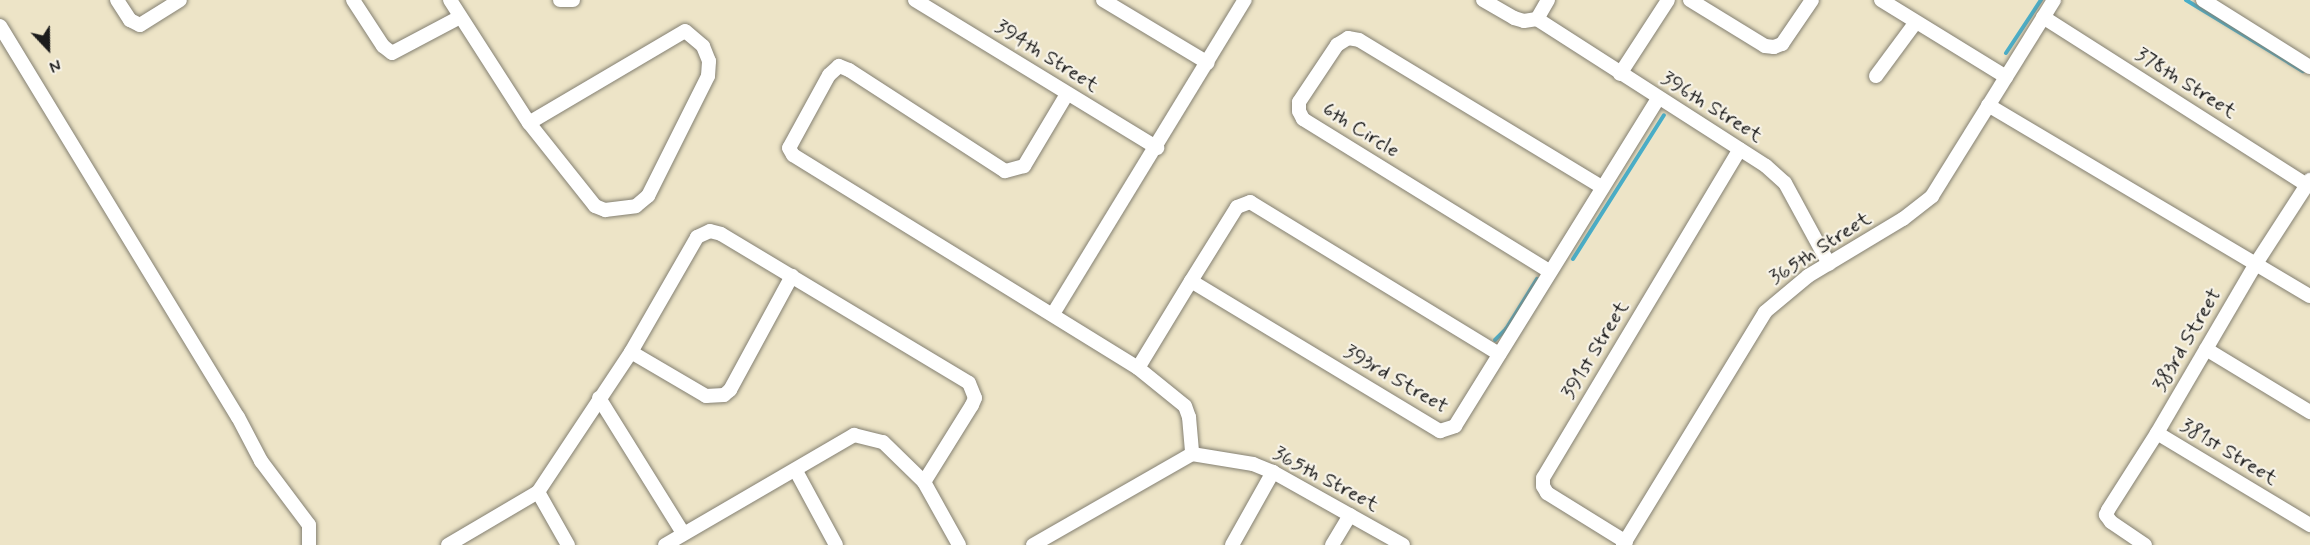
<!DOCTYPE html>
<style>
body{margin:0}
#map{position:relative;width:2310px;height:545px;overflow:hidden;background:#ede4c7;font-family:Mynerve,sans-serif}
div>[style]{position:absolute}
[style*='--x']{left:calc(var(--x)*1px);top:calc(var(--y)*1px);width:calc(var(--w)*1px);rotate:calc(var(--a)*1deg)}
.stream>*{height:4px;margin:-2px;padding:0 2px;transform-origin:2px;border-radius:2px;background:#49aec9}
.roads{filter:drop-shadow(0 0 2px #848072) drop-shadow(0 0 2px #848072)}
.street>*{height:14px;margin:-7px;padding:0 7px;transform-origin:7px;border-radius:7px;background:#fff}
span{translate:-50% -50%;white-space:nowrap;text-align:center;line-height:1.15;-webkit-text-stroke:4.5px #f7f3e8;paint-order:stroke}
.street-label{font-size:21px;color:#1c1c1c}
.north{position:absolute;left:18px;top:18px;width:60px;height:60px;-webkit-text-stroke:4px #f7f3e8;paint-order:stroke;rotate:158deg;font-size:16px;font-weight:700;line-height:24px;text-align:center;color:#1c1c1c}
.north::after{content:'';display:block;margin:auto;width:21px;height:27px;background:#1c1c1c;clip-path:polygon(50% 0,100% 100%,50% 72%,0 100%)}
</style>
<div id="map">
<div class="stream">
<i style="--x:2186;--y:0;--w:137;--a:31.3"></i>
<i style="--x:2006;--y:53;--w:64;--a:-56.6"></i>
<i style="--x:1573;--y:259;--w:170;--a:-57.7"></i>
<i style="--x:1495;--y:340;--w:16;--a:-45"></i>
<i style="--x:1506;--y:329;--w:59;--a:-58.2"></i>
</div>
<div class="roads">
<div class="street">
<i style="--x:117;--y:0;--w:24;--a:57"></i>
<i style="--x:130;--y:20;--w:11;--a:27"></i>
<i style="--x:140;--y:25;--w:47;--a:-32"></i>
<i style="--x:353;--y:0;--w:55;--a:56.9"></i>
<i style="--x:383;--y:46;--w:11;--a:38"></i>
<i style="--x:392;--y:53;--w:77;--a:-27.9"></i>
<i style="--x:450;--y:0;--w:146;--a:57.3"></i>
<i style="--x:529;--y:123;--w:106;--a:51.5"></i>
<i style="--x:595;--y:206;--w:11;--a:22"></i>
<i style="--x:605;--y:210;--w:31;--a:-7"></i>
<i style="--x:636;--y:206;--w:16;--a:-40"></i>
<i style="--x:648;--y:196;--w:134;--a:-63.4"></i>
<i style="--x:708;--y:76;--w:15;--a:-86"></i>
<i style="--x:709;--y:61;--w:16;--a:-112"></i>
<i style="--x:703;--y:46;--w:23;--a:-140"></i>
<i style="--x:685;--y:31;--w:181;--a:149.5"></i>
<i style="--x:560;--y:0;--w:13;--a:0"></i>
<i style="--x:915;--y:0;--w:284;--a:31.4"></i>
<i style="--x:1103;--y:0;--w:122;--a:31"></i>
<i style="--x:1483;--y:0;--w:36;--a:30"></i>
<i style="--x:1514;--y:18;--w:10;--a:17"></i>
<i style="--x:1524;--y:21;--w:13;--a:-9"></i>
<i style="--x:1690;--y:0;--w:88;--a:31.5"></i>
<i style="--x:1765;--y:46;--w:9;--a:6"></i>
<i style="--x:1774;--y:47;--w:9;--a:-21"></i>
<i style="--x:1782;--y:44;--w:53;--a:-55.7"></i>
<i style="--x:1881;--y:0;--w:147;--a:31.6"></i>
<i style="--x:2203;--y:0;--w:126;--a:32.1"></i>
<i style="--x:2043;--y:17;--w:313;--a:32.5"></i>
<i style="--x:1537;--y:19;--w:272;--a:32.7"></i>
<i style="--x:1766;--y:166;--w:25;--a:42"></i>
<i style="--x:1785;--y:183;--w:92;--a:61.5"></i>
<i style="--x:1537;--y:19;--w:22;--a:-60"></i>
<i style="--x:0;--y:26;--w:458;--a:58.7"></i>
<i style="--x:238;--y:417;--w:50;--a:62.4"></i>
<i style="--x:261;--y:461;--w:80;--a:53.1"></i>
<i style="--x:309;--y:525;--w:20;--a:90"></i>
<i style="--x:1620;--y:74;--w:88;--a:-57"></i>
<i style="--x:1876;--y:76;--w:67;--a:-53.5"></i>
<i style="--x:1067;--y:94;--w:84;--a:120.8"></i>
<i style="--x:1024;--y:166;--w:20;--a:165"></i>
<i style="--x:1005;--y:171;--w:186;--a:-147.1"></i>
<i style="--x:849;--y:70;--w:11;--a:-158"></i>
<i style="--x:839;--y:66;--w:13;--a:138"></i>
<i style="--x:829;--y:75;--w:83;--a:118.7"></i>
<i style="--x:789;--y:148;--w:8;--a:60"></i>
<i style="--x:793;--y:155;--w:405;--a:31.7"></i>
<i style="--x:1138;--y:368;--w:102;--a:-58.7"></i>
<i style="--x:1191;--y:281;--w:291;--a:31.1"></i>
<i style="--x:1440;--y:431;--w:16;--a:-18"></i>
<i style="--x:1455;--y:426;--w:386;--a:-58.2"></i>
<i style="--x:1988;--y:105;--w:374;--a:30.7"></i>
<i style="--x:1549;--y:271;--w:289;--a:-148.3"></i>
<i style="--x:1303;--y:119;--w:9;--a:-117"></i>
<i style="--x:1299;--y:111;--w:9;--a:-90"></i>
<i style="--x:1299;--y:102;--w:69;--a:-56.3"></i>
<i style="--x:1337;--y:45;--w:13;--a:-32"></i>
<i style="--x:1348;--y:38;--w:11;--a:10"></i>
<i style="--x:1359;--y:40;--w:284;--a:31.2"></i>
<i style="--x:1191;--y:281;--w:87;--a:-58.1"></i>
<i style="--x:1237;--y:207;--w:14;--a:-21"></i>
<i style="--x:1250;--y:202;--w:292;--a:31.4"></i>
<i style="--x:1053;--y:314;--w:368;--a:-58.6"></i>
<i style="--x:2206;--y:349;--w:122;--a:31.2"></i>
<i style="--x:631;--y:352;--w:87;--a:30.4"></i>
<i style="--x:706;--y:396;--w:18;--a:-3"></i>
<i style="--x:724;--y:395;--w:8;--a:-40"></i>
<i style="--x:730;--y:390;--w:130;--a:-61.5"></i>
<i style="--x:1138;--y:368;--w:60;--a:39"></i>
<i style="--x:1185;--y:406;--w:12;--a:70"></i>
<i style="--x:1189;--y:417;--w:37;--a:85"></i>
<i style="--x:1192;--y:454;--w:62;--a:9.3"></i>
<i style="--x:1253;--y:464;--w:22;--a:22"></i>
<i style="--x:1273;--y:472;--w:149;--a:29.3"></i>
<i style="--x:599;--y:398;--w:159;--a:58.1"></i>
<i style="--x:2157;--y:433;--w:179;--a:31"></i>
<i style="--x:796;--y:471;--w:84;--a:61.6"></i>
<i style="--x:538;--y:492;--w:61;--a:60.5"></i>
<i style="--x:1626;--y:542;--w:93;--a:-148.2"></i>
<i style="--x:1547;--y:493;--w:8;--a:-120"></i>
<i style="--x:1543;--y:486;--w:8;--a:-90"></i>
<i style="--x:1543;--y:478;--w:383;--a:-59.1"></i>
<i style="--x:448;--y:545;--w:104;--a:-30.5"></i>
<i style="--x:538;--y:492;--w:168;--a:-56.4"></i>
<i style="--x:631;--y:352;--w:133;--a:-60.1"></i>
<i style="--x:697;--y:237;--w:14;--a:-25"></i>
<i style="--x:710;--y:231;--w:11;--a:15"></i>
<i style="--x:721;--y:234;--w:289;--a:31"></i>
<i style="--x:969;--y:383;--w:16;--a:68"></i>
<i style="--x:975;--y:398;--w:8;--a:113"></i>
<i style="--x:972;--y:405;--w:91;--a:121.9"></i>
<i style="--x:665;--y:545;--w:219;--a:-30.2"></i>
<i style="--x:854;--y:435;--w:30;--a:14"></i>
<i style="--x:883;--y:442;--w:57;--a:44.3"></i>
<i style="--x:924;--y:482;--w:72;--a:60.9"></i>
<i style="--x:1033;--y:545;--w:183;--a:-29.8"></i>
<i style="--x:1232;--y:545;--w:84;--a:-60.7"></i>
<i style="--x:1332;--y:545;--w:35;--a:-59"></i>
<i style="--x:1623;--y:545;--w:273;--a:-58.6"></i>
<i style="--x:1765;--y:312;--w:56;--a:-39.9"></i>
<i style="--x:1808;--y:276;--w:111;--a:-31"></i>
<i style="--x:1903;--y:219;--w:37;--a:-38"></i>
<i style="--x:1932;--y:196;--w:231;--a:-58.1"></i>
<i style="--x:2145;--y:545;--w:41;--a:-145.9"></i>
<i style="--x:2111;--y:522;--w:9;--a:-126"></i>
<i style="--x:2106;--y:515;--w:5;--a:-68"></i>
<i style="--x:2108;--y:510;--w:91;--a:-57.5"></i>
<i style="--x:2157;--y:433;--w:198;--a:-59.7"></i>
<i style="--x:2257;--y:262;--w:98;--a:-57.1"></i>
</div>
</div>
<div class="street-label">
<span style="left:1047px;top:56px;rotate:32deg">394th Street</span>
<span style="left:2186px;top:83px;rotate:32deg">378th Street</span>
<span style="left:1712px;top:107px;rotate:32deg">396th Street</span>
<span style="left:1361px;top:130px;rotate:32deg">6th Circle</span>
<span style="left:1820px;top:248px;rotate:-33deg">365th Street</span>
<span style="left:2187px;top:340px;rotate:-60deg">383rd Street</span>
<span style="left:1595px;top:350px;rotate:-59deg">391st Street</span>
<span style="left:1396px;top:379px;rotate:30deg">393rd Street</span>
<span style="left:2229px;top:452px;rotate:31deg">381st Street</span>
<span style="left:1326px;top:479px;rotate:28deg">365th Street</span>
</div>
<div class="north">N</div>
</div>
